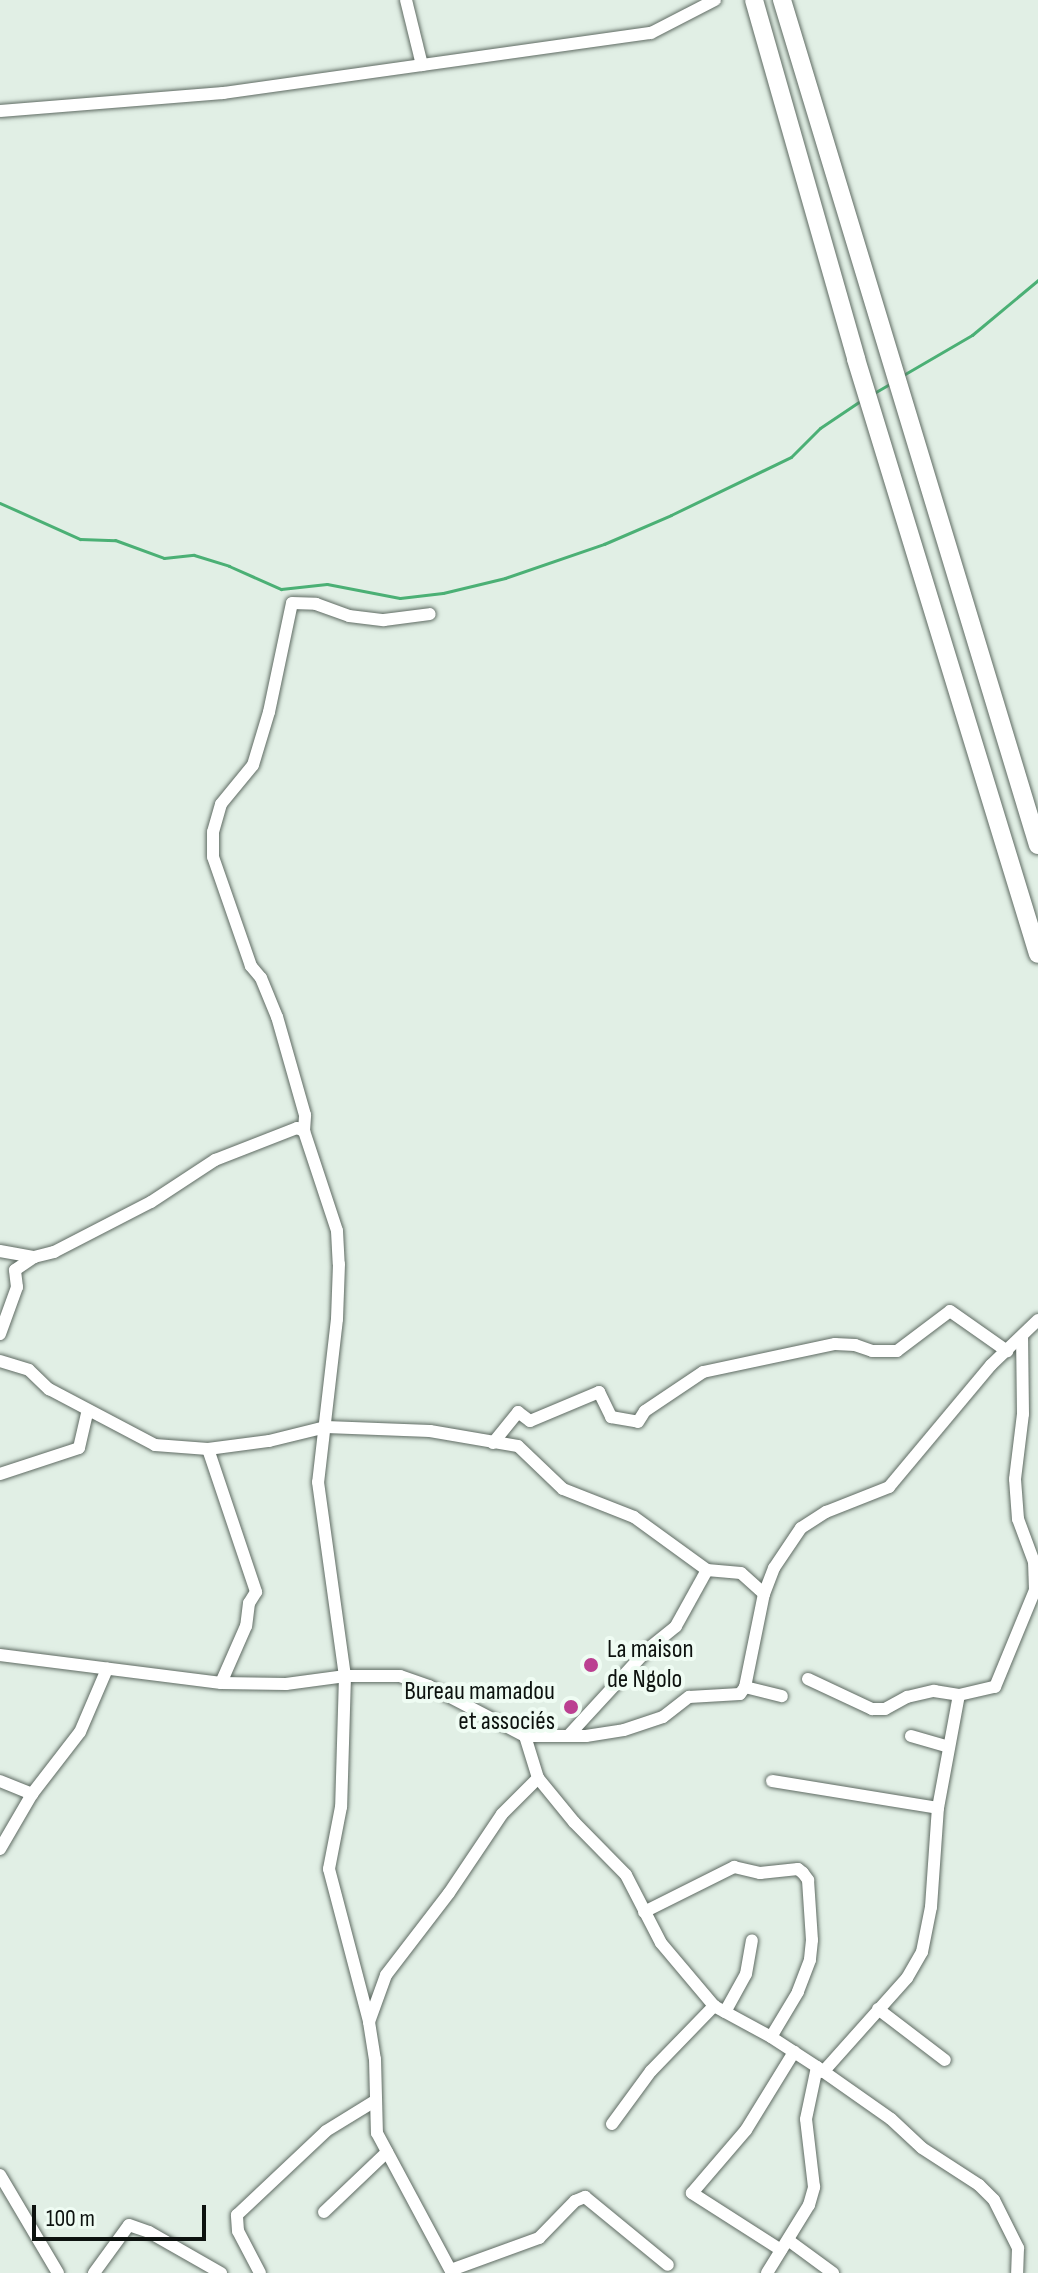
<!DOCTYPE html>
<meta charset="utf-8">
<style>
body{margin:0}
#map{position:relative;width:1038px;height:2273px;overflow:hidden;background:#e1efe5;font-family:"Sofia Sans Condensed",sans-serif}
div>[style]{position:absolute}
[style*='--x']{left:calc(var(--x)*1px);top:calc(var(--y)*1px);width:calc(var(--w)*1px);rotate:calc(var(--a)*1deg)}
.stream>*{height:3px;margin:-1.5px;padding:0 1.5px;transform-origin:1.5px;border-radius:1.5px;background:#4bb075}
.roads{filter:drop-shadow(0 0 2px #5f6b63) drop-shadow(0 0 2px #5f6b63)}
.minor>*{height:12px;margin:-6px;padding:0 6px;transform-origin:6px;border-radius:6px;background:#fff}
.highway>*{height:18px;margin:-9px;padding:0 9px;transform-origin:9px;border-radius:9px;background:#fff}
.dots>*{width:22px;height:22px;translate:-50% -50%;box-sizing:border-box;border:4px solid #effcf3;border-radius:50%}
span{translate:-50% -50%;white-space:nowrap;text-align:center;line-height:1.15;-webkit-text-stroke:8px #effcf3;paint-order:stroke}
.poi-label{font-size:26px;color:#0d120f}
.left{translate:0 -50%;text-align:left}
.right{translate:-100% -50%;text-align:right}
.scale{position:absolute;left:32px;top:2205px;width:174px;height:36px;box-sizing:border-box;border:4px solid #0d120f;border-top:0;padding-left:10px;font-size:24px;line-height:28px;white-space:nowrap;color:#0d120f;-webkit-text-stroke:6px #effcf3;paint-order:stroke}
</style>
<div id="map">
<div class="stream">
<i style="--x:905;--y:374;--w:78;--a:-30.2"></i>
<i style="--x:972;--y:335;--w:86;--a:-39.8"></i>
<i style="--x:874;--y:393;--w:20;--a:-30"></i>
<i style="--x:0;--y:503;--w:88;--a:24.2"></i>
<i style="--x:80;--y:539;--w:35;--a:2"></i>
<i style="--x:115;--y:540;--w:52;--a:20.2"></i>
<i style="--x:164;--y:558;--w:30;--a:-6"></i>
<i style="--x:194;--y:555;--w:37;--a:17"></i>
<i style="--x:229;--y:566;--w:57;--a:23.9"></i>
<i style="--x:281;--y:589;--w:46;--a:-6.2"></i>
<i style="--x:327;--y:584;--w:74;--a:10.9"></i>
<i style="--x:400;--y:598;--w:43;--a:-6.6"></i>
<i style="--x:443;--y:593;--w:64;--a:-13.6"></i>
<i style="--x:505;--y:578;--w:105;--a:-19"></i>
<i style="--x:604;--y:544;--w:73;--a:-23.4"></i>
<i style="--x:671;--y:515;--w:133;--a:-25.8"></i>
<i style="--x:791;--y:457;--w:41;--a:-45"></i>
<i style="--x:820;--y:428;--w:48;--a:-34"></i>
</div>
<div class="roads">
<div class="minor">
<i style="--x:406;--y:0;--w:67;--a:76.2"></i>
<i style="--x:0;--y:111;--w:224;--a:-4.6"></i>
<i style="--x:223;--y:93;--w:432;--a:-8"></i>
<i style="--x:651;--y:33;--w:72;--a:-27.3"></i>
<i style="--x:304;--y:1131;--w:16;--a:-86"></i>
<i style="--x:305;--y:1115;--w:102;--a:-105.9"></i>
<i style="--x:277;--y:1017;--w:42;--a:-112.3"></i>
<i style="--x:261;--y:978;--w:16;--a:-130"></i>
<i style="--x:251;--y:966;--w:115;--a:-109.2"></i>
<i style="--x:213;--y:857;--w:25;--a:-90"></i>
<i style="--x:213;--y:832;--w:29;--a:-74"></i>
<i style="--x:221;--y:804;--w:50;--a:-50.6"></i>
<i style="--x:253;--y:765;--w:55;--a:-73.2"></i>
<i style="--x:269;--y:712;--w:111;--a:-78.1"></i>
<i style="--x:292;--y:603;--w:24;--a:2"></i>
<i style="--x:316;--y:604;--w:35;--a:20"></i>
<i style="--x:349;--y:616;--w:35;--a:7"></i>
<i style="--x:384;--y:620;--w:46;--a:-7.4"></i>
<i style="--x:0;--y:1251;--w:35;--a:10"></i>
<i style="--x:0;--y:1334;--w:50;--a:-70.1"></i>
<i style="--x:17;--y:1287;--w:17;--a:-97"></i>
<i style="--x:15;--y:1270;--w:23;--a:-34"></i>
<i style="--x:34;--y:1257;--w:21;--a:-14"></i>
<i style="--x:54;--y:1252;--w:109;--a:-27.3"></i>
<i style="--x:151;--y:1202;--w:77;--a:-33.3"></i>
<i style="--x:215;--y:1160;--w:88;--a:-21.3"></i>
<i style="--x:297;--y:1128;--w:8;--a:23"></i>
<i style="--x:304;--y:1131;--w:105;--a:71.7"></i>
<i style="--x:337;--y:1231;--w:33;--a:87"></i>
<i style="--x:339;--y:1264;--w:55;--a:92.1"></i>
<i style="--x:337;--y:1319;--w:164;--a:96.6"></i>
<i style="--x:318;--y:1482;--w:196;--a:82.1"></i>
<i style="--x:345;--y:1676;--w:131;--a:91.7"></i>
<i style="--x:341;--y:1807;--w:63;--a:101"></i>
<i style="--x:329;--y:1869;--w:158;--a:75.3"></i>
<i style="--x:369;--y:2022;--w:37;--a:81"></i>
<i style="--x:375;--y:2059;--w:74;--a:88.5"></i>
<i style="--x:377;--y:2133;--w:159;--a:61.8"></i>
<i style="--x:0;--y:1361;--w:30;--a:17"></i>
<i style="--x:29;--y:1370;--w:28;--a:44"></i>
<i style="--x:49;--y:1389;--w:120;--a:27.8"></i>
<i style="--x:155;--y:1445;--w:53;--a:4.3"></i>
<i style="--x:208;--y:1449;--w:62;--a:-7.5"></i>
<i style="--x:269;--y:1441;--w:59;--a:-13.8"></i>
<i style="--x:326;--y:1427;--w:104;--a:2.2"></i>
<i style="--x:430;--y:1431;--w:89;--a:9.7"></i>
<i style="--x:518;--y:1446;--w:62;--a:43.7"></i>
<i style="--x:563;--y:1489;--w:76;--a:21.5"></i>
<i style="--x:634;--y:1517;--w:90;--a:36"></i>
<i style="--x:707;--y:1570;--w:34;--a:5"></i>
<i style="--x:741;--y:1573;--w:31;--a:42"></i>
<i style="--x:493;--y:1443;--w:40;--a:-51"></i>
<i style="--x:518;--y:1412;--w:15;--a:37"></i>
<i style="--x:530;--y:1421;--w:75;--a:-22.8"></i>
<i style="--x:599;--y:1392;--w:28;--a:64"></i>
<i style="--x:611;--y:1417;--w:27;--a:10"></i>
<i style="--x:638;--y:1422;--w:13;--a:-58"></i>
<i style="--x:645;--y:1411;--w:70;--a:-33.9"></i>
<i style="--x:703;--y:1372;--w:135;--a:-12"></i>
<i style="--x:835;--y:1344;--w:20;--a:3"></i>
<i style="--x:855;--y:1345;--w:18;--a:19"></i>
<i style="--x:872;--y:1351;--w:25;--a:0"></i>
<i style="--x:897;--y:1351;--w:66;--a:-37"></i>
<i style="--x:950;--y:1311;--w:70;--a:35.1"></i>
<i style="--x:208;--y:1449;--w:151;--a:71.4"></i>
<i style="--x:256;--y:1592;--w:13;--a:122"></i>
<i style="--x:249;--y:1603;--w:23;--a:97"></i>
<i style="--x:246;--y:1626;--w:62;--a:113.7"></i>
<i style="--x:0;--y:1474;--w:83;--a:-18.2"></i>
<i style="--x:79;--y:1448;--w:39;--a:-77"></i>
<i style="--x:0;--y:1655;--w:223;--a:7.2"></i>
<i style="--x:221;--y:1683;--w:65;--a:0.9"></i>
<i style="--x:286;--y:1684;--w:60;--a:-7.7"></i>
<i style="--x:345;--y:1676;--w:55;--a:0"></i>
<i style="--x:400;--y:1676;--w:31;--a:19"></i>
<i style="--x:429;--y:1686;--w:108;--a:27.5"></i>
<i style="--x:525;--y:1736;--w:61;--a:0"></i>
<i style="--x:586;--y:1736;--w:38;--a:-9"></i>
<i style="--x:624;--y:1730;--w:41;--a:-18.4"></i>
<i style="--x:663;--y:1717;--w:33;--a:-38"></i>
<i style="--x:689;--y:1697;--w:51;--a:-3.4"></i>
<i style="--x:740;--y:1694;--w:9;--a:-54"></i>
<i style="--x:745;--y:1687;--w:95;--a:-78.5"></i>
<i style="--x:764;--y:1594;--w:28;--a:-69"></i>
<i style="--x:774;--y:1568;--w:48;--a:-56"></i>
<i style="--x:801;--y:1528;--w:30;--a:-33"></i>
<i style="--x:826;--y:1512;--w:68;--a:-21.6"></i>
<i style="--x:889;--y:1487;--w:159;--a:-50.1"></i>
<i style="--x:991;--y:1365;--w:65;--a:-43.8"></i>
<i style="--x:808;--y:1679;--w:71;--a:25.1"></i>
<i style="--x:872;--y:1709;--w:13;--a:0"></i>
<i style="--x:885;--y:1709;--w:25;--a:-29"></i>
<i style="--x:907;--y:1697;--w:28;--a:-13"></i>
<i style="--x:934;--y:1691;--w:25;--a:9"></i>
<i style="--x:959;--y:1695;--w:37;--a:-13"></i>
<i style="--x:995;--y:1687;--w:105;--a:-67.6"></i>
<i style="--x:1035;--y:1590;--w:28;--a:-92"></i>
<i style="--x:1034;--y:1562;--w:46;--a:-110.4"></i>
<i style="--x:1018;--y:1519;--w:40;--a:-94.3"></i>
<i style="--x:1015;--y:1479;--w:65;--a:-83"></i>
<i style="--x:1023;--y:1414;--w:77;--a:-90.7"></i>
<i style="--x:745;--y:1687;--w:38;--a:14"></i>
<i style="--x:525;--y:1736;--w:44;--a:72.8"></i>
<i style="--x:538;--y:1778;--w:57;--a:50.7"></i>
<i style="--x:574;--y:1822;--w:74;--a:45.5"></i>
<i style="--x:626;--y:1875;--w:76;--a:62.8"></i>
<i style="--x:661;--y:1943;--w:82;--a:49.9"></i>
<i style="--x:714;--y:2006;--w:65;--a:28.5"></i>
<i style="--x:771;--y:2037;--w:55;--a:33.1"></i>
<i style="--x:817;--y:2067;--w:90;--a:35.1"></i>
<i style="--x:891;--y:2119;--w:42;--a:43.1"></i>
<i style="--x:922;--y:2148;--w:68;--a:33"></i>
<i style="--x:979;--y:2185;--w:21;--a:45"></i>
<i style="--x:994;--y:2200;--w:54;--a:63.4"></i>
<i style="--x:1018;--y:2248;--w:25;--a:92"></i>
<i style="--x:568;--y:1736;--w:118;--a:-47.4"></i>
<i style="--x:648;--y:1649;--w:36;--a:-39"></i>
<i style="--x:676;--y:1626;--w:64;--a:-61"></i>
<i style="--x:911;--y:1736;--w:37;--a:16"></i>
<i style="--x:0;--y:1781;--w:35;--a:22"></i>
<i style="--x:772;--y:1781;--w:168;--a:9.2"></i>
<i style="--x:0;--y:1849;--w:64;--a:-59.8"></i>
<i style="--x:32;--y:1794;--w:78;--a:-52.3"></i>
<i style="--x:80;--y:1732;--w:69;--a:-66.8"></i>
<i style="--x:644;--y:1912;--w:101;--a:-26.6"></i>
<i style="--x:734;--y:1867;--w:27;--a:13"></i>
<i style="--x:760;--y:1873;--w:38;--a:-6"></i>
<i style="--x:798;--y:1869;--w:6;--a:39"></i>
<i style="--x:803;--y:1873;--w:9;--a:54"></i>
<i style="--x:808;--y:1880;--w:60;--a:86.2"></i>
<i style="--x:812;--y:1940;--w:20;--a:96"></i>
<i style="--x:810;--y:1960;--w:34;--a:111"></i>
<i style="--x:798;--y:1992;--w:52;--a:121"></i>
<i style="--x:878;--y:2009;--w:84;--a:37.3"></i>
<i style="--x:725;--y:2012;--w:43;--a:-61.1"></i>
<i style="--x:746;--y:1974;--w:34;--a:-80"></i>
<i style="--x:369;--y:2022;--w:50;--a:-70.1"></i>
<i style="--x:386;--y:1975;--w:103;--a:-52.5"></i>
<i style="--x:449;--y:1893;--w:95;--a:-56.1"></i>
<i style="--x:502;--y:1814;--w:51;--a:-45"></i>
<i style="--x:823;--y:2072;--w:126;--a:-48.2"></i>
<i style="--x:907;--y:1978;--w:30;--a:-60"></i>
<i style="--x:922;--y:1952;--w:46;--a:-78.7"></i>
<i style="--x:931;--y:1907;--w:99;--a:-86"></i>
<i style="--x:938;--y:1808;--w:115;--a:-79.5"></i>
<i style="--x:612;--y:2124;--w:66;--a:-53.7"></i>
<i style="--x:651;--y:2071;--w:91;--a:-45.9"></i>
<i style="--x:0;--y:2175;--w:114;--a:59.4"></i>
<i style="--x:324;--y:2212;--w:87;--a:-43.6"></i>
<i style="--x:788;--y:2240;--w:56;--a:36.3"></i>
<i style="--x:781;--y:2250;--w:106;--a:-147.4"></i>
<i style="--x:692;--y:2193;--w:83;--a:-49.4"></i>
<i style="--x:746;--y:2130;--w:92;--a:-58.4"></i>
<i style="--x:451;--y:2270;--w:94;--a:-20"></i>
<i style="--x:539;--y:2238;--w:52;--a:-45.8"></i>
<i style="--x:575;--y:2201;--w:11;--a:-22"></i>
<i style="--x:585;--y:2197;--w:107;--a:39.3"></i>
<i style="--x:94;--y:2273;--w:59;--a:-53.9"></i>
<i style="--x:129;--y:2225;--w:21;--a:19"></i>
<i style="--x:149;--y:2232;--w:83;--a:29.7"></i>
<i style="--x:260;--y:2273;--w:47;--a:-117.6"></i>
<i style="--x:238;--y:2231;--w:16;--a:-94"></i>
<i style="--x:237;--y:2215;--w:122;--a:-43.3"></i>
<i style="--x:326;--y:2131;--w:57;--a:-31.5"></i>
<i style="--x:767;--y:2273;--w:80;--a:-58.3"></i>
<i style="--x:809;--y:2205;--w:19;--a:-74"></i>
<i style="--x:814;--y:2187;--w:68;--a:-96.7"></i>
<i style="--x:806;--y:2119;--w:53;--a:-78.1"></i>
</div>
<div class="highway">
<i style="--x:754;--y:0;--w:373;--a:74.1"></i>
<i style="--x:856;--y:359;--w:622;--a:72.99"></i>
<i style="--x:782;--y:0;--w:883;--a:73.15"></i>
</div>
</div>
<div class="dots">
<i style="left:591px;top:1665px;background:#bb4091"></i>
<i style="left:571px;top:1707px;background:#bb4091"></i>
</div>
<div class="poi-label">
<span class="left" style="left:607px;top:1665px">La maison<br>de Ngolo</span>
<span class="right" style="left:555px;top:1707px">Bureau mamadou<br>et associés</span>
</div>
<div class="scale">100 m</div>
</div>
